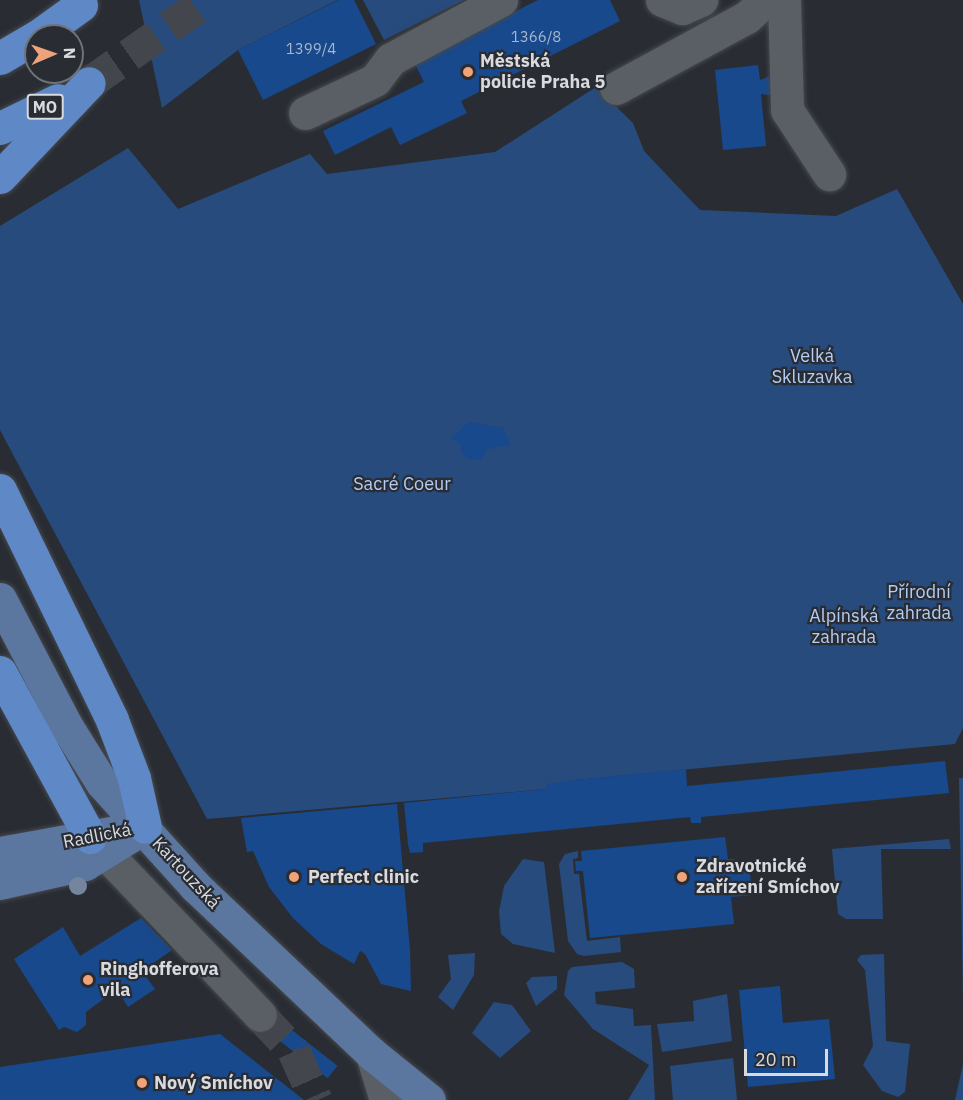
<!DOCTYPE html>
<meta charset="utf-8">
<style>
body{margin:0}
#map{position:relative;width:963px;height:1100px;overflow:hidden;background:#292d33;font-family:"IBM Plex Sans",sans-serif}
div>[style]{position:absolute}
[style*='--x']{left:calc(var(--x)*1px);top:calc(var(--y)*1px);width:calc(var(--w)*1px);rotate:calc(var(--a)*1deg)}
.green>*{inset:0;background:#274b7d}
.building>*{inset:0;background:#18498c;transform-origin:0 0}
.minor-tunnel>*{height:33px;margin-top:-16.5px;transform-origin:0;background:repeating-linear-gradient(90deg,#43474d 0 33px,transparent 0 49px)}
.highway-tunnel>*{height:33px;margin-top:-16.5px;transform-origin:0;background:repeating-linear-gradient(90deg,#43474d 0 33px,transparent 0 49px)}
.roads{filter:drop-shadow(0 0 2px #45484e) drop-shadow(0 0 2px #45484e)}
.minor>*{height:33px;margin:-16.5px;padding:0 16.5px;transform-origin:16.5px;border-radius:16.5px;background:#5a5e65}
.major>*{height:33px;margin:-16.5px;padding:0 16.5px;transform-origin:16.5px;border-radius:16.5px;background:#5c779f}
.highway>*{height:33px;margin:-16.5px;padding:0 16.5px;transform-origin:16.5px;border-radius:16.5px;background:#5e88c6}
.trees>*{width:18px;height:18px;margin:-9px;border-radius:50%;background:#75859d}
.dots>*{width:16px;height:16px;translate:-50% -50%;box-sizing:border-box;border:3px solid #292d33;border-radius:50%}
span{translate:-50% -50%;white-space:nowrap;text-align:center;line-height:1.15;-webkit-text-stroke:4.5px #292d33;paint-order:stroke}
.number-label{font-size:15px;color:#a8b6ca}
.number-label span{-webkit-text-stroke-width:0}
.shield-label span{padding:2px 4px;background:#292d33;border:2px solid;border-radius:4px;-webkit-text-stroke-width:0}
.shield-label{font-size:16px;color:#d8dade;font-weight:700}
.poi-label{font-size:18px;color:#d8dade;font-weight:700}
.left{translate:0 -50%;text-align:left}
.park-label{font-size:18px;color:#b3cdf4}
.street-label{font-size:18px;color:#d8dade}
.north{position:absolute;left:24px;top:24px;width:60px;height:60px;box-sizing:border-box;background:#292d33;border:2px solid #6f7277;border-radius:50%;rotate:88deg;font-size:16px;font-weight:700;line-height:24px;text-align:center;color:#d8dade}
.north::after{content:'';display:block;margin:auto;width:21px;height:27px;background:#f0a27a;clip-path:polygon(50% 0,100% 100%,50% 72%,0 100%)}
.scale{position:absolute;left:744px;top:1049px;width:84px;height:27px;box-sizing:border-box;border:3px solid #d8dade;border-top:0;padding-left:8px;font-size:18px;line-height:21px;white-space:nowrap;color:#d8dade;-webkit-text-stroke:4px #292d33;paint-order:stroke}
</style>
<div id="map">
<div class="green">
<i style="clip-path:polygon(139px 0,337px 0,238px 50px,162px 108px)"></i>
<i style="clip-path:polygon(363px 0,464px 0,384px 40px)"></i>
<i style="clip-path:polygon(596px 87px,633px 123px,644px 151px,700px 210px,836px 216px,897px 189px,963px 304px,963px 728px,955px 744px,575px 780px,547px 789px,207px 819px,0 430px,0 226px,128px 148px,178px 209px,310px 154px,327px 174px,495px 152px)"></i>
<i style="clip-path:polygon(959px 778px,963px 778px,963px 1003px)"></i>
<i style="clip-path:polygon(949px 839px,951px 849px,881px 849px,883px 919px,846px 919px,838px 914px,832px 849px)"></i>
<i style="clip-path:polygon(578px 851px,578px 858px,573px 859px,574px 874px,579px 874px,587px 941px,620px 937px,621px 952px,584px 956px,577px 954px,568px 941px,559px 864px,565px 854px)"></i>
<i style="clip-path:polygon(523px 859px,544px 862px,555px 953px,513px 944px,501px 934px,499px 912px,504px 886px)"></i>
<i style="clip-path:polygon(475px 953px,474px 975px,453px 1010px,438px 997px,451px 979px,448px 955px)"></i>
<i style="clip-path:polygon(884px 954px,886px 1041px,910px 1044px,905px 1092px,898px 1097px,882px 1091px,863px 1065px,873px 1046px,865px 970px,857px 960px,861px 955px)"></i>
<i style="clip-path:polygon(622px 962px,634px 969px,635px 988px,595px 992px,596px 1004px,633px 1009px,634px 1026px,651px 1025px,655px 1100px,628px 1100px,649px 1065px,593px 1029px,564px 995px,568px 971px,572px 967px)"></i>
<i style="clip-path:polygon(557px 976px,557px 989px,536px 1006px,526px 983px,532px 977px)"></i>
<i style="clip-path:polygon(727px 994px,732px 1041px,662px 1052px,657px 1024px,694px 1021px,693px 1001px)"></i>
<i style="clip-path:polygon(494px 1002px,512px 1005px,531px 1031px,500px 1058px,472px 1033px)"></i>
<i style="clip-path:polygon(733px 1058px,737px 1100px,673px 1100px,670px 1066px)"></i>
<i style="clip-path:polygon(963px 1061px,963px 1100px,955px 1100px,963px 1064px)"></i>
</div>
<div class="building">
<i style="clip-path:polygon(338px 0,354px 0,376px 44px,263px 100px,238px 50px)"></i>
<i style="clip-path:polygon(538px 0,610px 0,620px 21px,461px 101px,467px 113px,400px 145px,391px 127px,335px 155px,323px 131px,424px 82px,414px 62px)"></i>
<i style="clip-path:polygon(758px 65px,760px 80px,775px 74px,777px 96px,761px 94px,766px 146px,723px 150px,715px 70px)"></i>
<i style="clip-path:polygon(469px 422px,503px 428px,511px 445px,488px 449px,481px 460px,468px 459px,461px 452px,461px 445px,451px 438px)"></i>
<i style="clip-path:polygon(945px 761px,949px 793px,701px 817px,701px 823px,691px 823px,690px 817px,423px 843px,423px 852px,410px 853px,408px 844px,404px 803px,547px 789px,546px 784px,574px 780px,686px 769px,687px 786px)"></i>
<i style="clip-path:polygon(397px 804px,410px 950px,411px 991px,381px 984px,365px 954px,360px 951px,354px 964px,321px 944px,293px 918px,269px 887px,253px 851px,247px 852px,241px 818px)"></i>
<i style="clip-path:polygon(725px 837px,728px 859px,735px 859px,735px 863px,749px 862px,752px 895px,731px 897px,734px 924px,590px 938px,583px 871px,576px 871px,575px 861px,582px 861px,581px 851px)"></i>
<i style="clip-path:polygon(141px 918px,172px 950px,142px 971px,155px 989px,128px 1007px,117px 989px,86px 1012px,86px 1025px,77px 1032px,64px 1027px,59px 1030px,14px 959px,63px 927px,80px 956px)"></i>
<i style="clip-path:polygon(780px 986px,783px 1023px,829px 1019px,835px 1079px,748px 1087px,739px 990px)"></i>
<i style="left:265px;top:1009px;width:92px;height:16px;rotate:38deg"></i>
<i style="clip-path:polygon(220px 1034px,304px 1100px,0 1100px,0 1067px)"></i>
</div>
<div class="minor-tunnel">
<i style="--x:260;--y:1015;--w:50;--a:46.6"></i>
<i style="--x:294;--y:1051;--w:54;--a:65.8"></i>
</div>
<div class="highway-tunnel">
<i style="--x:89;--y:83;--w:144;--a:-35.1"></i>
</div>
<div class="roads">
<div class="minor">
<i style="--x:662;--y:0;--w:22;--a:22"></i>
<i style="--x:682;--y:8;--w:21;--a:-23"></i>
<i style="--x:784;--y:0;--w:110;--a:88.4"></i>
<i style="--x:787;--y:110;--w:77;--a:56.7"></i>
<i style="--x:616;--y:88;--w:149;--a:-28.5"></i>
<i style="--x:747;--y:17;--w:25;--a:-43"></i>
<i style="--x:305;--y:113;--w:77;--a:-25.2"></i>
<i style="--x:375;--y:80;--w:26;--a:-53"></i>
<i style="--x:391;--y:59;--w:125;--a:-28.2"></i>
<i style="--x:90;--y:837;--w:246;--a:46.3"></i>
<i style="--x:372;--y:1054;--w:48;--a:73.1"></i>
</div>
<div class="major">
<i style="--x:0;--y:599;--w:144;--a:62.4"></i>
<i style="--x:67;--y:727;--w:66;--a:58"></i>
<i style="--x:102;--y:783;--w:140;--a:47.9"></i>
<i style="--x:196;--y:887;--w:243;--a:43.5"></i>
<i style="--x:372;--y:1054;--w:73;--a:38.9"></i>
<i style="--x:0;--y:853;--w:118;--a:-10.3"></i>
<i style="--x:0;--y:883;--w:87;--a:-12.6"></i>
<i style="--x:85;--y:864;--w:70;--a:-31.7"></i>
</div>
<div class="highway">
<i style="--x:38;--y:36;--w:53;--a:-35.8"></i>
<i style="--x:0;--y:58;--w:42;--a:-30.3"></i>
<i style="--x:0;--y:128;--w:64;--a:-25.8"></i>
<i style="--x:0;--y:177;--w:129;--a:-46.6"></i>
<i style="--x:0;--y:490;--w:256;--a:64"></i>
<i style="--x:112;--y:720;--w:62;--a:69.2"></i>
<i style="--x:134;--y:778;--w:50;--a:77.3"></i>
<i style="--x:0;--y:672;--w:188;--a:61.4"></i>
</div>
</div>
<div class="trees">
<i style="left:78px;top:886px"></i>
</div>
<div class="dots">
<i style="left:468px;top:72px;background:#f0a27a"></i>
<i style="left:294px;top:877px;background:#f0a27a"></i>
<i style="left:682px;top:877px;background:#f0a27a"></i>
<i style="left:88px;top:980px;background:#f0a27a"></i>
<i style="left:142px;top:1083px;background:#f0a27a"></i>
</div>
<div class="number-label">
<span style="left:536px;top:37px">1366/8</span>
<span style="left:311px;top:49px">1399/4</span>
</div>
<div class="shield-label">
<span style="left:45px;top:107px">MO</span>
</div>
<div class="poi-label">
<span class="left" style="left:480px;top:72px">Městská<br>policie Praha 5</span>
<span class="left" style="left:696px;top:877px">Zdravotnické<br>zařízení Smíchov</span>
<span class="left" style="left:308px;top:877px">Perfect clinic</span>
<span class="left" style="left:100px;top:980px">Ringhofferova<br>vila</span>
<span class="left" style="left:154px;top:1083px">Nový Smíchov</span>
</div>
<div class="park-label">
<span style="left:812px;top:367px">Velká<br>Skluzavka</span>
<span style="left:402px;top:484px">Sacré Coeur</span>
<span style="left:919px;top:603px">Přírodní<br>zahrada</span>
<span style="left:844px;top:627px">Alpínská<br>zahrada</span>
</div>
<div class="street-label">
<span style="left:97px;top:836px;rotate:-11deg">Radlická</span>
<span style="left:186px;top:873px;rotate:47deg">Kartouzská</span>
</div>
<div class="north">N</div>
<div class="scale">20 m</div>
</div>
